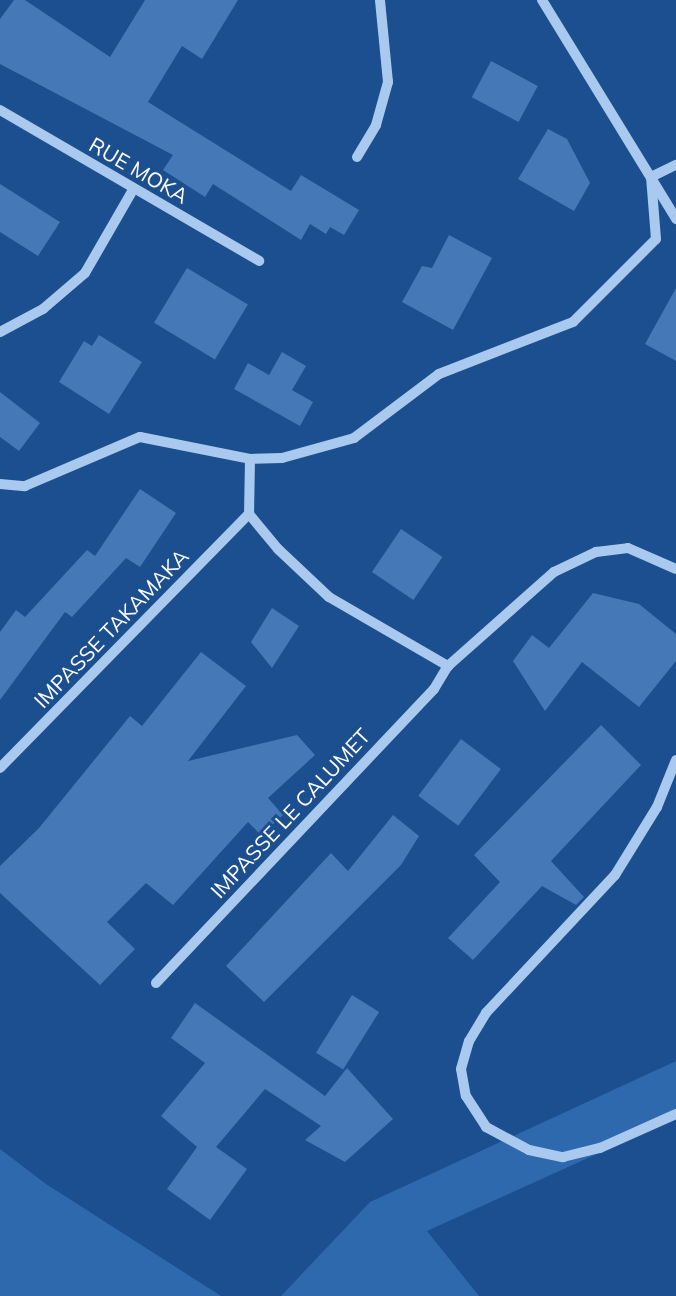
<!DOCTYPE html>
<style>
body{margin:0}
#map{position:relative;width:676px;height:1296px;overflow:hidden;background:#1b4f8f;font-family:Mulish,sans-serif}
div>[style]{position:absolute}
[style*='--x']{left:calc(var(--x)*1px);top:calc(var(--y)*1px);width:calc(var(--w)*1px);rotate:calc(var(--a)*1deg)}
.green>*{inset:0;background:#2e69ad}
.building>*{inset:0;background:#4478b7;transform-origin:0 0}
.minor>*{height:10px;margin:-5px;padding:0 5px;transform-origin:5px;border-radius:5px;background:#a9c9ee}
span{translate:-50% -50%;white-space:nowrap;text-align:center;line-height:1.15;-webkit-text-stroke:6px #1b4f8f;paint-order:stroke}
.street-label{font-size:21px;color:#fff}
</style>
<div id="map">
<div class="green">
<i style="clip-path:polygon(676px 1061px,676px 1118px,427px 1231px,479px 1296px,281px 1296px,370px 1202px)"></i>
<i style="clip-path:polygon(0 1149px,46px 1184px,221px 1296px,0 1296px)"></i>
</div>
<div class="building">
<i style="clip-path:polygon(14px 0,25px 0,110px 57px,145px 0,238px 0,202px 59px,182px 46px,148px 102px,291px 191px,301px 175px,359px 210px,344px 235px,330px 227px,326px 234px,310px 224px,301px 240px,213px 184px,205px 197px,163px 170px,173px 155px,0 64px,0 19px)"></i>
<i style="left:491px;top:61px;width:53px;height:41px;rotate:28deg"></i>
<i style="clip-path:polygon(548px 129px,567px 139px,590px 183px,574px 211px,518px 179px)"></i>
<i style="clip-path:polygon(0 184px,60px 222px,38px 256px,0 232px)"></i>
<i style="clip-path:polygon(449px 235px,492px 258px,453px 330px,402px 302px,422px 266px,432px 268px)"></i>
<i style="left:187px;top:268px;width:71px;height:64px;rotate:31deg"></i>
<i style="clip-path:polygon(676px 288px,676px 361px,645px 344px)"></i>
<i style="clip-path:polygon(99px 335px,142px 362px,109px 414px,59px 382px,84px 341px,92px 346px)"></i>
<i style="clip-path:polygon(282px 352px,306px 366px,292px 390px,313px 402px,300px 426px,234px 389px,248px 363px,269px 375px)"></i>
<i style="clip-path:polygon(0 392px,40px 423px,19px 451px,0 437px)"></i>
<i style="clip-path:polygon(140px 489px,176px 513px,140px 567px,126px 558px,72px 617px,65px 612px,0 700px,0 632px,16px 610px,25px 617px,87px 550px,95px 556px)"></i>
<i style="left:401px;top:529px;width:50px;height:52px;rotate:34deg"></i>
<i style="clip-path:polygon(593px 593px,639px 604px,676px 634px,676px 661px,639px 707px,582px 662px,545px 711px,513px 661px,532px 635px,549px 648px)"></i>
<i style="clip-path:polygon(272px 608px,299px 626px,272px 668px,251px 642px)"></i>
<i style="clip-path:polygon(201px 652px,246px 686px,188px 761px,297px 735px,315px 755px,268px 798px,283px 815px,261px 835px,248px 822px,173px 905px,146px 883px,107px 922px,135px 949px,100px 985px,0 893px,0 866px,39px 828px,130px 716px,142px 726px)"></i>
<i style="clip-path:polygon(601px 725px,641px 765px,551px 861px,584px 897px,576px 905px,542px 886px,473px 960px,448px 938px,500px 882px,474px 855px)"></i>
<i style="left:461px;top:739px;width:50px;height:71px;rotate:37deg"></i>
<i style="clip-path:polygon(393px 815px,419px 836px,401px 865px,264px 1002px,226px 966px,331px 853px,348px 871px)"></i>
<i style="left:352px;top:995px;width:32px;height:68px;rotate:32deg"></i>
<i style="clip-path:polygon(195px 1003px,325px 1096px,347px 1068px,393px 1119px,345px 1162px,305px 1140px,321px 1126px,265px 1089px,216px 1147px,247px 1169px,210px 1220px,167px 1189px,197px 1147px,161px 1116px,205px 1063px,171px 1038px)"></i>
</div>
<div class="minor">
<i style="--x:542;--y:0;--w:257;--a:58.5"></i>
<i style="--x:0;--y:110;--w:300;--a:30.2"></i>
<i style="--x:357;--y:157;--w:37;--a:-59"></i>
<i style="--x:376;--y:125;--w:45;--a:-74.4"></i>
<i style="--x:388;--y:82;--w:82;--a:-95.6"></i>
<i style="--x:0;--y:332;--w:49;--a:-28.1"></i>
<i style="--x:43;--y:309;--w:55;--a:-40.6"></i>
<i style="--x:85;--y:273;--w:96;--a:-60"></i>
<i style="--x:250;--y:459;--w:55;--a:91"></i>
<i style="--x:249;--y:514;--w:45;--a:50.4"></i>
<i style="--x:278;--y:549;--w:70;--a:43.3"></i>
<i style="--x:329;--y:597;--w:138;--a:30.1"></i>
<i style="--x:0;--y:484;--w:25;--a:5"></i>
<i style="--x:25;--y:486;--w:125;--a:-23.1"></i>
<i style="--x:140;--y:437;--w:112;--a:11.3"></i>
<i style="--x:250;--y:459;--w:32;--a:-2"></i>
<i style="--x:282;--y:458;--w:75;--a:-15.5"></i>
<i style="--x:354;--y:438;--w:106;--a:-37"></i>
<i style="--x:439;--y:374;--w:144;--a:-21.2"></i>
<i style="--x:573;--y:322;--w:117;--a:-45"></i>
<i style="--x:656;--y:239;--w:62;--a:-94.6"></i>
<i style="--x:651;--y:177;--w:28;--a:-26"></i>
<i style="--x:676;--y:760;--w:51;--a:112"></i>
<i style="--x:657;--y:807;--w:80;--a:121.7"></i>
<i style="--x:615;--y:875;--w:189;--a:133.1"></i>
<i style="--x:486;--y:1013;--w:33;--a:121"></i>
<i style="--x:469;--y:1041;--w:29;--a:106"></i>
<i style="--x:461;--y:1069;--w:27;--a:80"></i>
<i style="--x:466;--y:1096;--w:37;--a:57"></i>
<i style="--x:486;--y:1127;--w:49;--a:28.1"></i>
<i style="--x:529;--y:1150;--w:35;--a:12"></i>
<i style="--x:563;--y:1157;--w:38;--a:-14"></i>
<i style="--x:600;--y:1148;--w:83;--a:-24.1"></i>
<i style="--x:0;--y:768;--w:356;--a:-45.6"></i>
<i style="--x:156;--y:983;--w:405;--a:-46.6"></i>
<i style="--x:434;--y:689;--w:27;--a:-59"></i>
<i style="--x:448;--y:666;--w:142;--a:-41.6"></i>
<i style="--x:554;--y:572;--w:47;--a:-25.5"></i>
<i style="--x:596;--y:552;--w:32;--a:-7"></i>
<i style="--x:628;--y:548;--w:52;--a:23.6"></i>
</div>
<div class="street-label">
<span style="left:139px;top:170px;rotate:30deg">RUE MOKA</span>
<span style="left:111px;top:628px;rotate:-46deg">IMPASSE TAKAMAKA</span>
<span style="left:290px;top:813px;rotate:-47deg">IMPASSE LE CALUMET</span>
</div>
</div>
